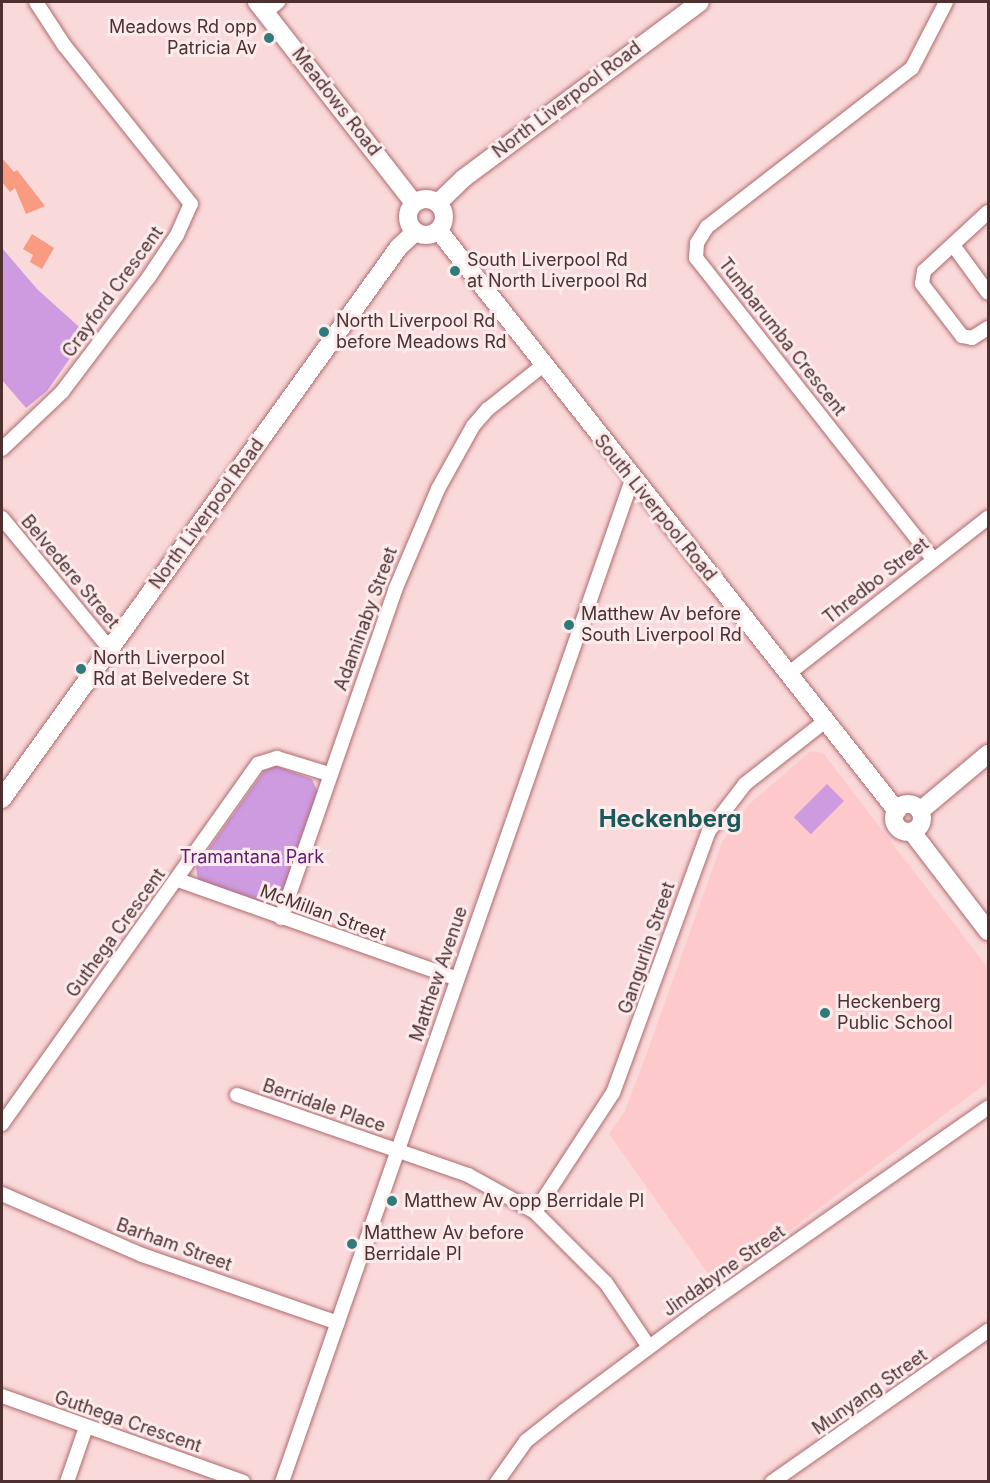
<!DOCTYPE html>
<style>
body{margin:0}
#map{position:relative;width:990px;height:1483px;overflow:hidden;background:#fad9da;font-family:Inter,sans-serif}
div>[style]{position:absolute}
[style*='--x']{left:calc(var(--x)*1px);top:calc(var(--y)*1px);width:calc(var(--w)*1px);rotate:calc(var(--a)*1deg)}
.built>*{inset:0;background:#fec9cb}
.green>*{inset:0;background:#ce9be1;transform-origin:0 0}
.building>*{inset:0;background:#f89b80}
.roads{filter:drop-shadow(0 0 2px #b06a6e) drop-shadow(0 0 2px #b06a6e)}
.street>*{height:14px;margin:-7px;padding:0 7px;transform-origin:7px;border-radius:7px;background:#fff}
.secondary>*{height:18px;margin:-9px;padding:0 9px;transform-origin:9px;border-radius:9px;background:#fff}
.secondary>.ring{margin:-9px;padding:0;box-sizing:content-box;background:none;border:18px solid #fff;border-radius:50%}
.dots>*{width:16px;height:16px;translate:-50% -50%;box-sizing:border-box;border:3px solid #fcebeb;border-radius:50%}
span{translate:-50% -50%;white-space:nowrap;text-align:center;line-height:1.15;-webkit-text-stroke:6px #fcebeb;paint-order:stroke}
.poi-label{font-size:18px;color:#4f3031}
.right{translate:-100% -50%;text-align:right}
.left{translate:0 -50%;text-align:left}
.street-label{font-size:18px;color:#4f3031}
.park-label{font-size:18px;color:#5f1c74}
.district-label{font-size:24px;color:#1c5859;font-weight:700}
.frame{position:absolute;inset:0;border:3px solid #4f3031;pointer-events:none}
</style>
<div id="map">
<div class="built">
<i style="clip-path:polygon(811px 751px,823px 753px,988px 968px,988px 1082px,716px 1285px,609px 1134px,624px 1113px,645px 1058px,722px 842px,748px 805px)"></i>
</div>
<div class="green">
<i style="clip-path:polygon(2px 248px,37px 289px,87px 334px,47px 391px,26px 408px,2px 380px)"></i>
<i style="clip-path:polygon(276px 766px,312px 779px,318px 793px,282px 898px,275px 904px,263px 905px,198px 880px,196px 867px,264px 771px)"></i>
<i style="left:827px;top:784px;width:24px;height:47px;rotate:45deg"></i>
</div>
<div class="building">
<i style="clip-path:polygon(2px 158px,14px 172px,17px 170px,45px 206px,26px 214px,15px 188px,10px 192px,2px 182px)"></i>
<i style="clip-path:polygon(32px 234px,54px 248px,42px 269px,30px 262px,33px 255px,23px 249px)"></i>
</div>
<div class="roads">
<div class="street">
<i style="--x:266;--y:12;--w:16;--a:-40"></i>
<i style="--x:988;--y:212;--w:87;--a:137.3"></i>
<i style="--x:924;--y:271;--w:13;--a:99"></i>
<i style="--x:922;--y:284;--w:66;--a:52.4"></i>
<i style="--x:962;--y:336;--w:10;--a:11"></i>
<i style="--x:972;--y:338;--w:19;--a:-32"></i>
<i style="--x:953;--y:245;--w:59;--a:53.9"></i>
<i style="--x:2;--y:449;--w:83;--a:-43.5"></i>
<i style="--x:62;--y:392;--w:144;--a:-52.9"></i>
<i style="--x:149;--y:277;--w:50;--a:-56.3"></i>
<i style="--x:177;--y:235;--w:34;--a:-66"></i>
<i style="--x:191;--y:204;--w:203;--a:-128.6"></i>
<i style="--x:64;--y:45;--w:51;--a:-123.1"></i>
<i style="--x:2;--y:518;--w:170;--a:50.5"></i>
<i style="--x:933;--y:559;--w:383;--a:-128.2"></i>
<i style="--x:696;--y:258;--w:15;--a:-86"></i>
<i style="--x:697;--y:243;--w:19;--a:-58"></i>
<i style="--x:707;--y:227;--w:259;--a:-37.8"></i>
<i style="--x:912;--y:68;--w:74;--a:-62.7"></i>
<i style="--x:788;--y:674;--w:254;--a:-38"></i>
<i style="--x:178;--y:880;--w:296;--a:19.5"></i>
<i style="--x:281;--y:918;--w:347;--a:-70.8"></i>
<i style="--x:395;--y:590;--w:110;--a:-66.9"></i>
<i style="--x:438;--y:489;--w:72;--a:-60.9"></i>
<i style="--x:473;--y:426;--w:23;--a:-49"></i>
<i style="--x:488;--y:409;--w:69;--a:-38.5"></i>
<i style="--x:237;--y:1095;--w:244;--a:19.1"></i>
<i style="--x:468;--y:1175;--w:77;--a:28.9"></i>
<i style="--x:535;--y:1212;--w:100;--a:45"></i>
<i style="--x:606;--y:1283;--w:77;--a:56.1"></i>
<i style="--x:2;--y:1124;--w:442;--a:-54.6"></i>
<i style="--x:258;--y:764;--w:20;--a:-18"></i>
<i style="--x:277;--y:758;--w:54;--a:17.1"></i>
<i style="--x:2;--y:1194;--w:153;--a:23.5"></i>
<i style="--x:142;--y:1255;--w:207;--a:19.1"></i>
<i style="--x:535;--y:1212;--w:142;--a:-56.8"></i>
<i style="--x:613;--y:1093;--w:279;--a:-69.9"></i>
<i style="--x:709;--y:831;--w:59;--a:-52.5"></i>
<i style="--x:745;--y:784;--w:100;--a:-38.1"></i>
<i style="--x:2;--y:1396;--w:256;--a:19.6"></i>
<i style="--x:67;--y:1482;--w:58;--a:-70.9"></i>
<i style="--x:282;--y:1482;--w:1061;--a:-70.75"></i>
<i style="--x:497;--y:1482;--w:50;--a:-54.7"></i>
<i style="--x:526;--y:1441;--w:48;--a:-38.3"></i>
<i style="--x:564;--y:1411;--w:169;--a:-36.8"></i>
<i style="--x:699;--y:1310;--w:353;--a:-35"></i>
<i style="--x:772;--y:1482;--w:264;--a:-35"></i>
</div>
<div class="secondary">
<i style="--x:257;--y:2;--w:255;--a:52"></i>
<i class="ring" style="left:408px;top:199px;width:18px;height:18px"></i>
<i style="--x:438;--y:203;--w:36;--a:-44"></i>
<i style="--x:464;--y:178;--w:294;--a:-36.7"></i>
<i style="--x:439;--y:231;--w:739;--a:51.7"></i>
<i style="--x:2;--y:799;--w:680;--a:-54.28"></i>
<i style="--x:399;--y:247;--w:22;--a:-43"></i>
<i class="ring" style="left:894px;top:804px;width:10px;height:10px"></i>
<i style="--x:920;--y:811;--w:89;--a:-40"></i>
<i style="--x:912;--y:832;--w:125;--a:52.5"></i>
</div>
</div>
<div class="dots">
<i style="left:269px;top:38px;background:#307a7b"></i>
<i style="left:455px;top:271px;background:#307a7b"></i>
<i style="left:324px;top:332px;background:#307a7b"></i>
<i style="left:569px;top:625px;background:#307a7b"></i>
<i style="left:81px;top:669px;background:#307a7b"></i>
<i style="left:825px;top:1013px;background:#307a7b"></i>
<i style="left:392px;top:1201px;background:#307a7b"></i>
<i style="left:352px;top:1244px;background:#307a7b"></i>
</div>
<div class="poi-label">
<span class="right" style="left:257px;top:38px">Meadows Rd opp<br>Patricia Av</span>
<span class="left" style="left:467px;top:271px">South Liverpool Rd<br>at North Liverpool Rd</span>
<span class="left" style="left:336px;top:332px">North Liverpool Rd<br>before Meadows Rd</span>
<span class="left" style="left:581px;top:625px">Matthew Av before<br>South Liverpool Rd</span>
<span class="left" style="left:93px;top:669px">North Liverpool<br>Rd at Belvedere St</span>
<span class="left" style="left:837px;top:1013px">Heckenberg<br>Public School</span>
<span class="left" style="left:404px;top:1201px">Matthew Av opp Berridale Pl</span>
<span class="left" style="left:364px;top:1244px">Matthew Av before<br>Berridale Pl</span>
</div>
<div class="street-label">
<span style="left:567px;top:100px;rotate:-37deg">North Liverpool Road</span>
<span style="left:336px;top:102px;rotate:52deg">Meadows Road</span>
<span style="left:113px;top:292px;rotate:-54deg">Crayford Crescent</span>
<span style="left:782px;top:337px;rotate:52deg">Tumbarumba Crescent</span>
<span style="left:655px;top:508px;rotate:51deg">South Liverpool Road</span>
<span style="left:207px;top:514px;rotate:-54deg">North Liverpool Road</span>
<span style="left:70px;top:572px;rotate:50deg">Belvedere Street</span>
<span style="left:876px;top:581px;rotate:-38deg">Thredbo Street</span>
<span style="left:366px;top:619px;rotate:-70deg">Adaminaby Street</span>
<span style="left:323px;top:913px;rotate:20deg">McMillan Street</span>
<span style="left:116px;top:933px;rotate:-54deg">Guthega Crescent</span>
<span style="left:647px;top:948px;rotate:-71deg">Gangurlin Street</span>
<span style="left:439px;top:974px;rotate:-71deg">Matthew Avenue</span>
<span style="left:324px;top:1106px;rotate:19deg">Berridale Place</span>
<span style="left:174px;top:1245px;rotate:20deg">Barham Street</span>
<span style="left:724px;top:1271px;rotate:-35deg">Jindabyne Street</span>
<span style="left:870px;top:1392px;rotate:-35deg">Munyang Street</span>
<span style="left:128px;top:1422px;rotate:19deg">Guthega Crescent</span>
</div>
<div class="park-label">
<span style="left:252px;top:857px">Tramantana Park</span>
</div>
<div class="district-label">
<span style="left:670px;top:819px">Heckenberg</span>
</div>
<div class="frame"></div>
</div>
